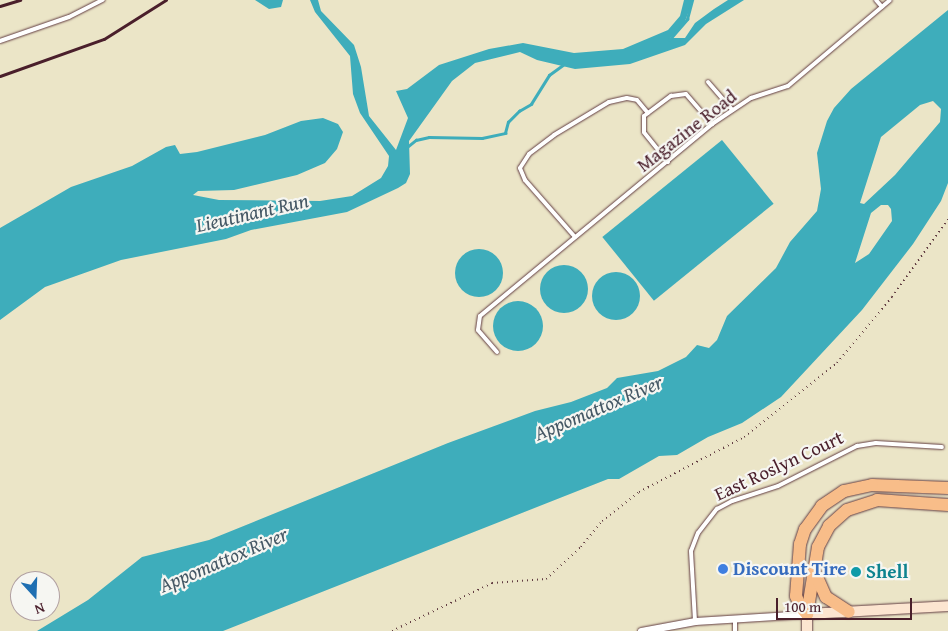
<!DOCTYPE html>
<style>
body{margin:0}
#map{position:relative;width:948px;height:631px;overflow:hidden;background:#ebe5c7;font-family:"Gentium Book Plus",serif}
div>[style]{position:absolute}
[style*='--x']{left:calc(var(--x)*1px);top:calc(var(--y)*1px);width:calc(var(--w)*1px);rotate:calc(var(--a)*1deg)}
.water>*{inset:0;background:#3eadbb;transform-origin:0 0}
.round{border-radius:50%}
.stream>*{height:2.5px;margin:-1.25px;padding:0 1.25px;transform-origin:1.25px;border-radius:1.25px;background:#3eadbb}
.path>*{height:2px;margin-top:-1px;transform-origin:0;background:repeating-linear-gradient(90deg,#623d42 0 1px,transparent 0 5px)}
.roads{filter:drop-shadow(0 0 1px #623d42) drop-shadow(0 0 1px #623d42)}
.lane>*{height:4px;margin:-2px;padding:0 2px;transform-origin:2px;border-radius:2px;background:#fff}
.street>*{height:7px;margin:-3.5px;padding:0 3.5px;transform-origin:3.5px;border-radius:3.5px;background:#fff}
.secondary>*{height:10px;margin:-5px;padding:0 5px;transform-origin:5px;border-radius:5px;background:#fce5d0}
.highway>*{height:12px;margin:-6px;padding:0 6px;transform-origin:6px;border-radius:6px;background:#f8bd89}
.rail>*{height:2.5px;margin:-1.25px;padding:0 1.25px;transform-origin:1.25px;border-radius:1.25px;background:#4a1f2b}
.dots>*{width:14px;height:14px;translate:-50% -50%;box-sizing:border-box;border:2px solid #f6f6f2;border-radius:50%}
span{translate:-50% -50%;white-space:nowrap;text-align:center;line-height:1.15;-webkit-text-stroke:4.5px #f6f6f2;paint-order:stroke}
.street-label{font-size:19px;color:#4a1f2b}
.shop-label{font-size:19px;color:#366cbe;font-weight:700}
.left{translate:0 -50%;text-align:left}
.culture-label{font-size:19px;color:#0d838f;font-weight:700}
.water-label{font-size:20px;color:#455865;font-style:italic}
.north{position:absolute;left:10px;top:571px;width:50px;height:50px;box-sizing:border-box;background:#f6f6f2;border:1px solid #b1a0a2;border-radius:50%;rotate:160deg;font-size:14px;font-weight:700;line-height:20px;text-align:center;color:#4a1f2b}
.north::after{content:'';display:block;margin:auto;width:18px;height:22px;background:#1f6fb2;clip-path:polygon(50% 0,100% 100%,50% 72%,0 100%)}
.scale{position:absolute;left:776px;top:598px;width:136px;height:22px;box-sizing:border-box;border:2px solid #4a1f2b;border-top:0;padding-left:6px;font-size:15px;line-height:18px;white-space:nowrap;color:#4a1f2b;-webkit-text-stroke:4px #f6f6f2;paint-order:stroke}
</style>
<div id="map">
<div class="water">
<i style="clip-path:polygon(255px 0,283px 0,281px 7px,269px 9px)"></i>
<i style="clip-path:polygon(310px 0,318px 0,321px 11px,354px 45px,361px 67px,369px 116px,396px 150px,408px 118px,396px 91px,407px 89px,439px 65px,489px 49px,523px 43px,574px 53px,623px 49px,668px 30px,680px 16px,684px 0,693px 0,684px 24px,670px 38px,685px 38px,695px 23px,714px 9px,728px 0,744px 0,706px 24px,685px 45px,630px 64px,575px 69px,537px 60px,520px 52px,475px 63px,452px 81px,409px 141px,410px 174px,406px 183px,398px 188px,347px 212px,251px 230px,226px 239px,121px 260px,45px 287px,0 320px,0 228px,71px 187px,132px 166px,166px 147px,175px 145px,180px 154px,197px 152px,265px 135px,301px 121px,323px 118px,338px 124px,343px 132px,337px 149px,325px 163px,297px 175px,234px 190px,198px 191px,193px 195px,219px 200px,320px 201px,352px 196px,381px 178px,388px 166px,389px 156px,360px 113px,353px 94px,350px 56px,315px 12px)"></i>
<i style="clip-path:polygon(evenodd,948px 10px,948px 183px,941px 201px,913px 244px,862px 310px,781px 397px,742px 423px,708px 437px,677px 455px,659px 456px,619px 479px,608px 479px,223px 631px,37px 631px,88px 600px,142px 557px,209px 540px,448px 443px,535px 411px,571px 402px,607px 388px,617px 378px,658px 371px,686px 357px,697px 345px,709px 348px,717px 340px,727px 316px,776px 268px,790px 242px,817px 211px,821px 189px,817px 153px,827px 121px,834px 108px,851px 89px,948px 10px,933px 101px,941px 109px,940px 122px,895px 175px,864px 204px,860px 203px,881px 137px,920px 105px,933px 101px,948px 10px,881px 205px,888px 205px,891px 209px,892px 221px,869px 254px,855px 263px,871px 213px,881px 205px)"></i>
<i style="left:722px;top:140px;width:82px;height:154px;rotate:51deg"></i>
<i class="round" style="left:455px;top:249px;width:48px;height:48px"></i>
<i class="round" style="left:540px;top:265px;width:48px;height:48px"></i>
<i class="round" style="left:592px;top:272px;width:48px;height:48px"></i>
<i class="round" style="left:493px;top:301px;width:50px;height:50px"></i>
</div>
<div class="stream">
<i style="--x:669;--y:40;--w:28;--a:-49"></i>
<i style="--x:687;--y:19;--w:20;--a:-75"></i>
<i style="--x:406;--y:148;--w:13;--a:-39"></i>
<i style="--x:416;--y:140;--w:13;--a:-13"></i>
<i style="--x:429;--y:137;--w:53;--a:1.1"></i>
<i style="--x:482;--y:138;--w:24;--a:-12"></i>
<i style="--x:505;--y:133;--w:11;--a:-75"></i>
<i style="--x:508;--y:122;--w:16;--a:-45"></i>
<i style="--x:519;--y:111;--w:14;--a:-30"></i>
<i style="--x:531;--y:104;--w:34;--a:-58"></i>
<i style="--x:549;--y:75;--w:17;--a:-36"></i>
</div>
<div class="path">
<i style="--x:392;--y:631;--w:111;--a:-25.6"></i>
<i style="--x:492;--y:583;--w:54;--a:-4.2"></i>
<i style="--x:546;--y:579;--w:47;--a:-42.4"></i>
<i style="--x:581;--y:547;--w:33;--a:-51"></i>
<i style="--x:602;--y:521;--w:47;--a:-38.1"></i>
<i style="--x:639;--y:492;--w:119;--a:-27.6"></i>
<i style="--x:744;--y:437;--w:119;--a:-38.5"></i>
<i style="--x:837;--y:363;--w:86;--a:-50.2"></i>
<i style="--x:892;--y:297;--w:96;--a:-54.3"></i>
</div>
<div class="roads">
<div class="lane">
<i style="--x:876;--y:0;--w:9;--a:49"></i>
<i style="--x:0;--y:41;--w:73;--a:-19.2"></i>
<i style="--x:69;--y:17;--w:38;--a:-27"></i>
<i style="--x:708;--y:82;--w:37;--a:49"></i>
<i style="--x:668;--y:162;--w:38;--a:-129"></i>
<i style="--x:644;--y:132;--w:16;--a:-90"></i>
<i style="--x:644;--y:116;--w:34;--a:-37"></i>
<i style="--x:671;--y:96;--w:15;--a:-8"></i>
<i style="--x:686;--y:94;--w:40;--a:49"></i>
<i style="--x:575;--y:237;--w:76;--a:-131.3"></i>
<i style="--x:525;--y:180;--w:13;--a:-113"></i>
<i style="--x:520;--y:168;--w:17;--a:-57"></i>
<i style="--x:529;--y:154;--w:31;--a:-37"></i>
<i style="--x:554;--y:135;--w:64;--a:-31"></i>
<i style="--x:609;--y:102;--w:18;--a:-13"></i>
<i style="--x:627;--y:98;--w:10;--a:11"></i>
<i style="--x:637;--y:100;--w:17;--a:50"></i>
<i style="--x:497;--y:352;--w:29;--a:-131"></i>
<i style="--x:478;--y:330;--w:14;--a:-82"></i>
<i style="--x:480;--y:316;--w:301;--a:-39.6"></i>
<i style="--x:712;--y:124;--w:47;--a:-33.7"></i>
<i style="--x:751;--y:98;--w:39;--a:-18"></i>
<i style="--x:788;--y:86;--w:133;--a:-40.1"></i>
<i style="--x:735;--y:618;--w:13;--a:90"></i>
<i style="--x:695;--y:621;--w:70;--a:-93.3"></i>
<i style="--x:691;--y:551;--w:19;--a:-69"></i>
<i style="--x:698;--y:533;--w:31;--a:-52"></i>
<i style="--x:717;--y:509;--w:17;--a:-28"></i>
<i style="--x:732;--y:501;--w:48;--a:-18.1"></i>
<i style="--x:778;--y:486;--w:89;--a:-26.9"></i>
<i style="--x:857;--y:446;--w:19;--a:-9"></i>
<i style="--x:876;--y:443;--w:66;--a:3.5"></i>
</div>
<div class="street">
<i style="--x:641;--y:631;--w:55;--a:-10.5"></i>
<i style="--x:695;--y:621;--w:112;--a:-3.6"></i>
</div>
<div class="secondary">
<i style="--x:807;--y:631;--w:17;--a:-90"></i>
<i style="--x:807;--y:614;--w:141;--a:-3.2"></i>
</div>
<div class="highway">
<i style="--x:948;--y:488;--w:76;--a:-177.7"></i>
<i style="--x:872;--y:485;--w:29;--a:168"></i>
<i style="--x:844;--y:491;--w:27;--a:146"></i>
<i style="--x:822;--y:506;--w:29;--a:126"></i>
<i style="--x:805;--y:529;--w:16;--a:108"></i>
<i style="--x:800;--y:544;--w:52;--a:94.4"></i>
<i style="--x:796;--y:596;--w:11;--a:68"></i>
<i style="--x:800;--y:606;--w:11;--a:49"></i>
<i style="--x:807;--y:614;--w:68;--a:-80.7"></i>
<i style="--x:818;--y:547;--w:24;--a:-62"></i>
<i style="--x:829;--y:526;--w:24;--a:-42"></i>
<i style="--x:847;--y:510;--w:32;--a:-18"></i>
<i style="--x:877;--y:500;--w:71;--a:4"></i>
<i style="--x:817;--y:577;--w:22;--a:66"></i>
<i style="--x:826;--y:597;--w:27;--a:33"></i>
</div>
</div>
<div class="rail">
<i style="--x:0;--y:6;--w:21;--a:-17"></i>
<i style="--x:0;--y:76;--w:110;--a:-19.6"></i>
<i style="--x:104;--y:39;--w:73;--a:-32.2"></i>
</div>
<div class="dots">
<i style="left:723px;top:569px;background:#3f7fe0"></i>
<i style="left:856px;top:572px;background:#0f9aa8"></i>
</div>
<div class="street-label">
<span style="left:687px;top:131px;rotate:-38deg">Magazine Road</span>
<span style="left:779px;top:466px;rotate:-25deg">East Roslyn Court</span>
</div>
<div class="shop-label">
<span class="left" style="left:733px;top:569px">Discount Tire</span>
</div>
<div class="culture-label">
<span class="left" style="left:866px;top:572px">Shell</span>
</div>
<div class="water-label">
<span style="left:252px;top:212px;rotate:-13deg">Lieutinant Run</span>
<span style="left:598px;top:407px;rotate:-23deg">Appomattox River</span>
<span style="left:223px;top:559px;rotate:-23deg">Appomattox River</span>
</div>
<div class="north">N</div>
<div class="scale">100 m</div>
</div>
